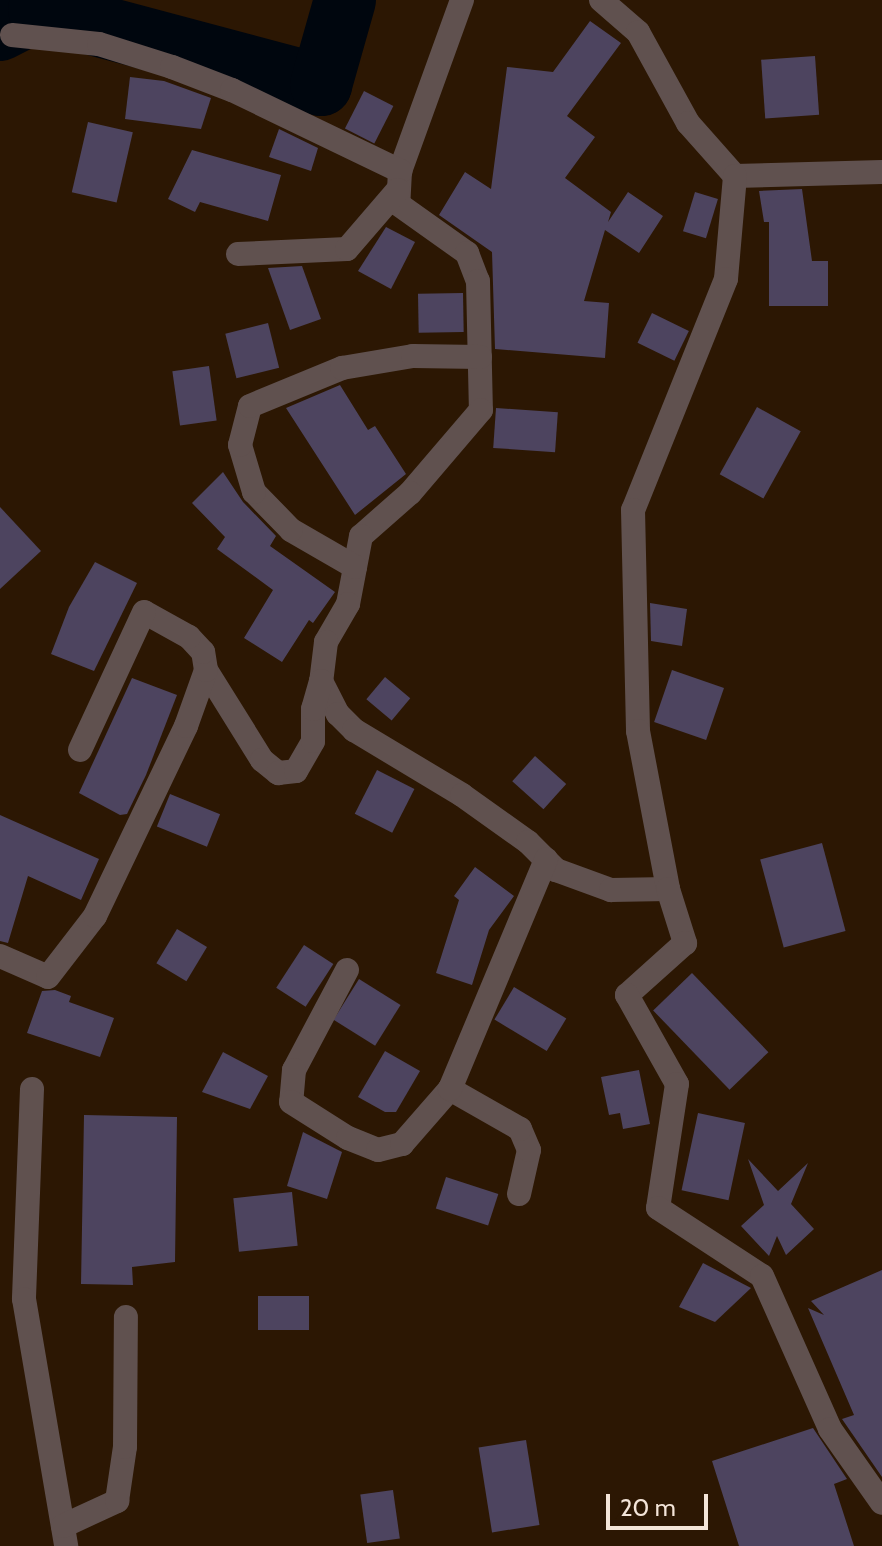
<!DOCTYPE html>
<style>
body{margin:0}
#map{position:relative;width:882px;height:1546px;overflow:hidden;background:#2c1703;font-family:Cabin,sans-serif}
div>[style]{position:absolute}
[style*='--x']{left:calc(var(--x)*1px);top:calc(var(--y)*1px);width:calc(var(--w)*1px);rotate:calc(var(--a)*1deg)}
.river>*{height:62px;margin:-31px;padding:0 31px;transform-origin:31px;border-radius:31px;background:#00060e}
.building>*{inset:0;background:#4d445f;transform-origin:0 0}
.minor>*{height:24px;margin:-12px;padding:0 12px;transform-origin:12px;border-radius:12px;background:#60514f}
span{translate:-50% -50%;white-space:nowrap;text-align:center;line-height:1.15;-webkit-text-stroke:8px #2c1703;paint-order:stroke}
.scale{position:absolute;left:606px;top:1494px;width:102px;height:36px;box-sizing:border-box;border:4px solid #f4e5d9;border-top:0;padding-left:10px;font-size:24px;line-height:28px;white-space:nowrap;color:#f4e5d9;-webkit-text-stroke:6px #2c1703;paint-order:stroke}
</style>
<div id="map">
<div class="river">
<i style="--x:0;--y:30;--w:44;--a:-27.1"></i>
<i style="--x:39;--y:10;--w:292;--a:14.9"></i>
<i style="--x:321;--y:85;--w:88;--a:-74.2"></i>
</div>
<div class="building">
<i style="clip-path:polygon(590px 21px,621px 43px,567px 116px,595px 137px,565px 178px,611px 212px,608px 222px,628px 192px,663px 216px,639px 253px,605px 230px,584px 301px,609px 303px,605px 358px,495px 349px,492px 252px,439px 215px,465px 172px,491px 189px,507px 67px,553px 72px)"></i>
<i style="left:815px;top:56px;width:59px;height:54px;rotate:86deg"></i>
<i style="clip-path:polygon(130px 77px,164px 81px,211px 98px,201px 129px,125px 119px)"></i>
<i style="left:364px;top:91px;width:33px;height:42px;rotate:27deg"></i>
<i style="left:88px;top:122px;width:46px;height:72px;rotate:13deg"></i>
<i style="clip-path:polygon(279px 129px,318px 148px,311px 171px,269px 157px)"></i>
<i style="clip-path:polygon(192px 150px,281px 175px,268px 221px,200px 202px,195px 212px,168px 199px)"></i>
<i style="clip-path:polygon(802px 189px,812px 261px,828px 261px,828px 306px,769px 306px,769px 222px,764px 222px,759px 191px)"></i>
<i style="left:695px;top:192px;width:24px;height:41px;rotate:17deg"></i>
<i style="clip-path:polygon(386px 227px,415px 242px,391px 289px,358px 271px)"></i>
<i style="clip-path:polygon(302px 266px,321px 319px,290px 330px,268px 268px)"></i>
<i style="left:463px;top:293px;width:39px;height:45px;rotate:89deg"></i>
<i style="left:652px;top:313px;width:41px;height:33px;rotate:26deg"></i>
<i style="left:268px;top:323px;width:46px;height:44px;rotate:76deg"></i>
<i style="left:209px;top:366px;width:55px;height:37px;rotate:82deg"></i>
<i style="clip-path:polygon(340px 385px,368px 430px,375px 426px,406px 474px,355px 515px,286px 408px)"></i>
<i style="left:757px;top:407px;width:50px;height:77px;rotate:29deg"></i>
<i style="left:496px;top:408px;width:62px;height:40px;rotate:4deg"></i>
<i style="clip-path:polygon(223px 472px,243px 502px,276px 536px,270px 546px,335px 592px,313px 623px,309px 620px,282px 662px,244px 638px,273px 590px,217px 549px,225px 537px,192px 503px)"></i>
<i style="clip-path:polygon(0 507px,41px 551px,0 589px)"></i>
<i style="clip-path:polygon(95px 562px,137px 583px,94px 671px,51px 654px,69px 607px)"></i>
<i style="clip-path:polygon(650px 603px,687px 609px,682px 646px,651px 641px)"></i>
<i style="left:672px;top:670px;width:55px;height:55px;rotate:19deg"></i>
<i style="left:385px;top:677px;width:33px;height:29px;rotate:40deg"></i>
<i style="clip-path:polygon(132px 678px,177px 695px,146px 775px,127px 814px,120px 815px,79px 793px)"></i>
<i style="left:535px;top:756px;width:42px;height:34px;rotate:42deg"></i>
<i style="left:377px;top:770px;width:42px;height:49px;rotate:27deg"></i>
<i style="left:170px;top:794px;width:54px;height:35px;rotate:22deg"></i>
<i style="clip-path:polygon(0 815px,99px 859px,81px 900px,28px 876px,8px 943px,0 941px)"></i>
<i style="left:822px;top:843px;width:91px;height:64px;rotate:75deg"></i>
<i style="clip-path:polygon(475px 867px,514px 896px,489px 930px,472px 985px,436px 973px,459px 900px,454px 896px)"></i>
<i style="left:177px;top:929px;width:35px;height:40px;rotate:31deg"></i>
<i style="left:304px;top:945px;width:35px;height:51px;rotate:33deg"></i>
<i style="left:692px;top:973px;width:110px;height:54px;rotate:46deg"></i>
<i style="left:359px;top:979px;width:49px;height:48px;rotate:32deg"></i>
<i style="left:514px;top:987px;width:61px;height:38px;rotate:31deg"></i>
<i style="clip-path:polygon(55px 990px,71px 996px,69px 1002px,114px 1018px,100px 1057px,27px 1033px,42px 991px)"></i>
<i style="clip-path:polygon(385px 1051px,420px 1071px,396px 1112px,385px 1112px,358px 1097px)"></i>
<i style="clip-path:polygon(223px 1052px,268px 1076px,250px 1109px,202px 1092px)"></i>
<i style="clip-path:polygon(639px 1070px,650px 1124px,623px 1129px,620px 1113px,609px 1115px,601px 1077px)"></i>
<i style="left:698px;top:1113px;width:48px;height:79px;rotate:12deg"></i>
<i style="clip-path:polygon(84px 1115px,177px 1117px,175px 1262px,132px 1267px,133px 1285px,81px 1284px)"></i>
<i style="clip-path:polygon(303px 1132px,342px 1152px,327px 1199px,287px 1186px)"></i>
<i style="clip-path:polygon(748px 1159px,778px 1191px,808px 1163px,791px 1204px,814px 1229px,786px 1255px,777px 1236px,769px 1256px,741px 1226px,764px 1205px)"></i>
<i style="left:446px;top:1177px;width:55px;height:33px;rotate:18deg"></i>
<i style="left:292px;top:1192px;width:54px;height:59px;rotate:84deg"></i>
<i style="clip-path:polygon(703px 1263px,751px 1288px,715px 1322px,679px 1307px)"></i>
<i style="clip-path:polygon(882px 1270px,882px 1477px,842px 1419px,854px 1415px,808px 1308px,824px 1315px,811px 1301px)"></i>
<i style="left:258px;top:1296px;width:51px;height:34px"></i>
<i style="clip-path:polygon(813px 1428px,847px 1479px,834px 1484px,854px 1546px,739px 1546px,712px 1461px)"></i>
<i style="left:526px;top:1440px;width:86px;height:48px;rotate:81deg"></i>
<i style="left:393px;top:1490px;width:49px;height:33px;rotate:82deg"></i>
</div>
<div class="minor">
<i style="--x:462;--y:0;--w:182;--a:109.9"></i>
<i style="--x:400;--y:171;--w:33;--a:93"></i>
<i style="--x:398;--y:204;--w:85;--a:35.4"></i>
<i style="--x:467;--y:253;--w:30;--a:69"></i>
<i style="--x:478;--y:281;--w:129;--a:88.7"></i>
<i style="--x:481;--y:410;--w:109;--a:130.5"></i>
<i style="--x:410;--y:493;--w:65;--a:138.7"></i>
<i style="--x:361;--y:536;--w:69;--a:100.8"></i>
<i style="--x:348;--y:604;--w:44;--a:120.1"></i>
<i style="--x:326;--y:642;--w:39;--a:97"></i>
<i style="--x:321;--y:681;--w:37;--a:63"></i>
<i style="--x:338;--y:714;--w:23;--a:45"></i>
<i style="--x:354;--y:730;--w:126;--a:31"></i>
<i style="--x:462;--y:795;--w:81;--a:35.5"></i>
<i style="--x:528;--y:842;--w:40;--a:45"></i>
<i style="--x:556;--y:870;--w:59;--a:20"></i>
<i style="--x:611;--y:890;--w:57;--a:-1"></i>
<i style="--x:601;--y:0;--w:49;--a:40.9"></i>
<i style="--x:638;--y:32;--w:104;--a:61.2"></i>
<i style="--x:688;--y:123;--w:71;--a:48.4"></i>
<i style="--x:735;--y:176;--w:147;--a:-1.6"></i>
<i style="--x:12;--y:35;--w:87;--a:5.9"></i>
<i style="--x:99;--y:44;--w:77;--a:17.5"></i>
<i style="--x:172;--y:67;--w:64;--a:21"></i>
<i style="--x:232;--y:90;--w:187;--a:25.7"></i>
<i style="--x:735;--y:176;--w:103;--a:95"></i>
<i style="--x:726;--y:279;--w:249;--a:111.9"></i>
<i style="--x:633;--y:510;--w:221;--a:88.7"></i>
<i style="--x:638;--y:731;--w:161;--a:79.2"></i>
<i style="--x:668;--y:889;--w:57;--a:72.5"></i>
<i style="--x:685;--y:943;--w:78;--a:138.1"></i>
<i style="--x:627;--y:995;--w:102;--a:60.7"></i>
<i style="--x:677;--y:1084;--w:125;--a:98.7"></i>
<i style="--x:658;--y:1208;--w:124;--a:33.2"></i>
<i style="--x:762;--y:1276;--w:167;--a:66"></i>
<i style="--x:830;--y:1429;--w:90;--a:54.9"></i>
<i style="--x:238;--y:254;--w:109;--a:-2.6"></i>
<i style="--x:347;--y:249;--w:78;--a:-49.2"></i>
<i style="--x:355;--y:567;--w:74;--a:-150"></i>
<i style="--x:291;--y:530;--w:53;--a:-134.2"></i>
<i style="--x:254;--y:492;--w:49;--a:-106.6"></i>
<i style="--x:240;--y:445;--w:40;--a:-75.6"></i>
<i style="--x:250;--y:406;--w:100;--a:-22.4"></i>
<i style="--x:342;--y:368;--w:72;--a:-9.6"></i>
<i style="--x:413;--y:356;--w:67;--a:0.9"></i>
<i style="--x:206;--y:670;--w:106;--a:58.1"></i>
<i style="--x:262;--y:760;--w:21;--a:39"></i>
<i style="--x:278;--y:773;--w:18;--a:-6"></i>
<i style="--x:296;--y:771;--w:34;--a:-60"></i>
<i style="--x:313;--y:741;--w:32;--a:-90"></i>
<i style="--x:313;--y:709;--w:29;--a:-74"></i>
<i style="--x:0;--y:956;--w:52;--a:23.6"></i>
<i style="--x:48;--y:977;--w:77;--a:-52.4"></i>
<i style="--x:95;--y:916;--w:211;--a:-64.4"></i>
<i style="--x:186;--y:726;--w:59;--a:-70.3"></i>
<i style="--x:206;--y:670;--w:18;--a:-99"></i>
<i style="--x:203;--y:652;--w:21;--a:-133"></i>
<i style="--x:189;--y:637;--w:51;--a:-150.9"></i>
<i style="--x:144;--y:612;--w:152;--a:114.9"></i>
<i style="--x:347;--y:970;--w:113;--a:117.9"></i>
<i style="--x:294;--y:1070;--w:32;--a:95"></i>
<i style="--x:291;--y:1102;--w:67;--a:32.3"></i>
<i style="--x:348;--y:1138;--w:32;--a:22"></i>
<i style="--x:378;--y:1150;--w:25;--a:-14"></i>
<i style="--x:402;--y:1144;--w:73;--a:-48.9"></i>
<i style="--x:32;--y:1089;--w:210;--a:92.2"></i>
<i style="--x:24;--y:1299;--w:251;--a:80.3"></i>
<i style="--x:519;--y:1194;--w:45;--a:-77.2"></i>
<i style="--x:529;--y:1150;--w:23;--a:-113"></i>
<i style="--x:520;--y:1129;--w:81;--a:-150.3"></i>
<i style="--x:450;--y:1089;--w:249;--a:-67.3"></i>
<i style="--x:63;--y:1526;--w:60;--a:-24.8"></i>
<i style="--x:117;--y:1501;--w:55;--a:-81.6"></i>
<i style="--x:125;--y:1447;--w:130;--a:-89.6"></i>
</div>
<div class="scale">20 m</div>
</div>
